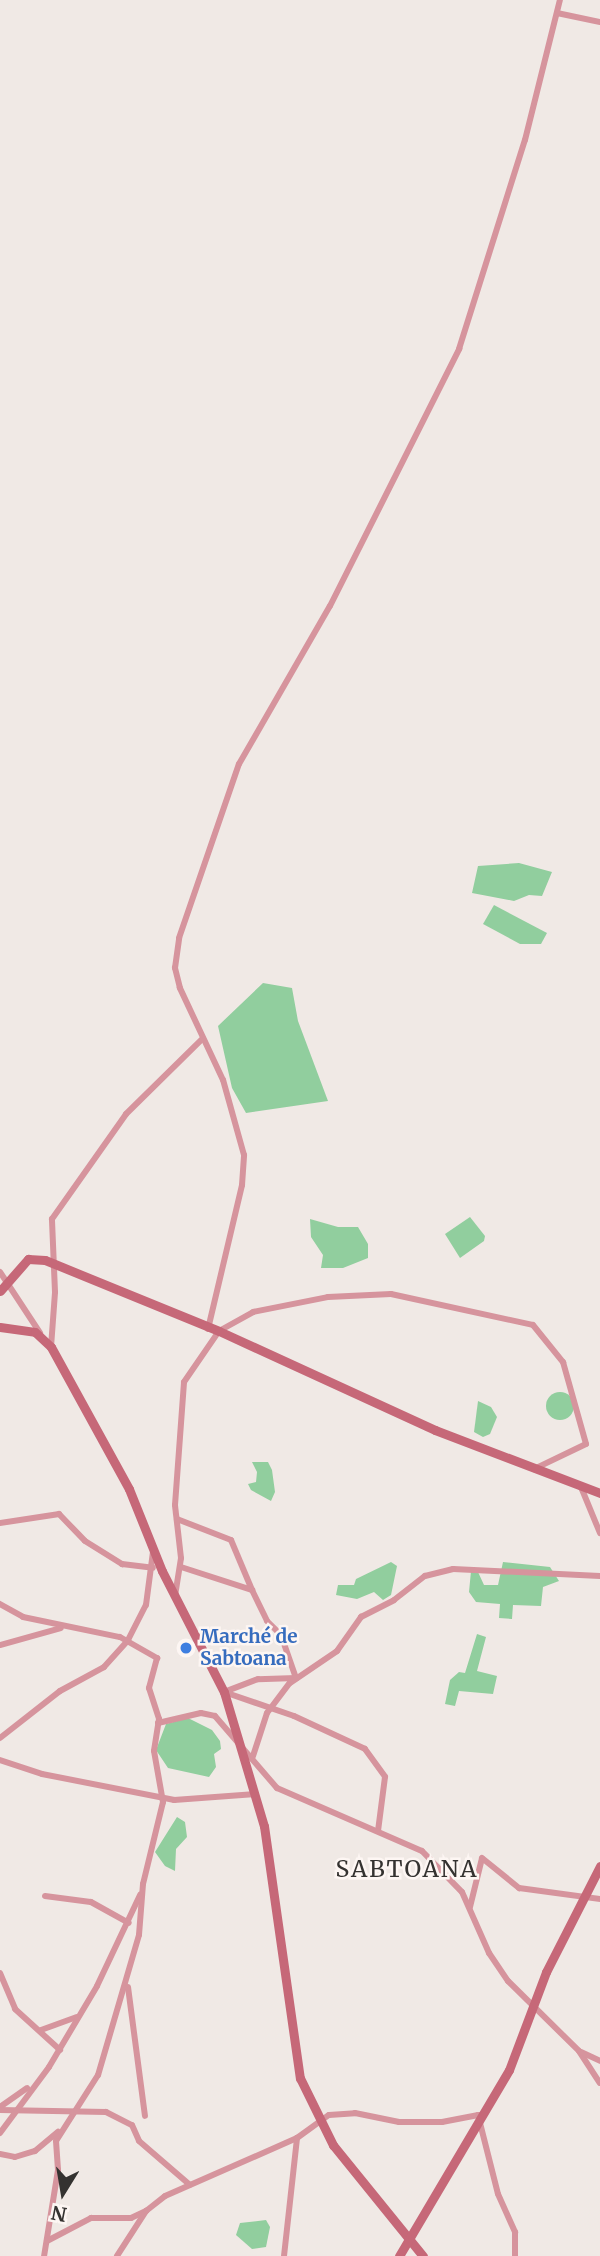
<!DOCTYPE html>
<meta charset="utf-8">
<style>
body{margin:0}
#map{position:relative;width:600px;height:2256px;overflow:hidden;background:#f0e9e5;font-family:Merriweather,serif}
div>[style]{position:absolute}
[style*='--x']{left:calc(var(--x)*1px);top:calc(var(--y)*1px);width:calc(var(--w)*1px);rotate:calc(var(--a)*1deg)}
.green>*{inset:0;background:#91ce9e}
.round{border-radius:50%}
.street>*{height:6px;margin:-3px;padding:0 3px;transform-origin:3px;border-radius:3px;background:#d6949d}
.secondary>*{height:9px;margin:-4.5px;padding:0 4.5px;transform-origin:4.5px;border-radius:4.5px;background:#c66878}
.dots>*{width:19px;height:19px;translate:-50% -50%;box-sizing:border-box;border:4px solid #fdf6f3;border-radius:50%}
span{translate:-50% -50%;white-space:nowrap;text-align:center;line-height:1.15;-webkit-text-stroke:5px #fdf6f3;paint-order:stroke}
.shop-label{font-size:19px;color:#366cbe;font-weight:700}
.left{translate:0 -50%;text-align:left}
.quarter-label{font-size:23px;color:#343230;letter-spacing:2px}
.north{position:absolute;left:28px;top:2158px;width:70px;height:70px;-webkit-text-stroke:5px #fdf6f3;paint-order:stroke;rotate:191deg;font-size:19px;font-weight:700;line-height:28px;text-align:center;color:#343230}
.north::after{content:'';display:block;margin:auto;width:24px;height:32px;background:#343230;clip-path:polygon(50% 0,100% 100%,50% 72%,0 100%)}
</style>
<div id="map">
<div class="green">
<i style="clip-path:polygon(519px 863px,552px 872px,542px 896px,529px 895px,514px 901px,472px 893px,478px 866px)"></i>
<i style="clip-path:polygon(494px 905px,547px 933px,541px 944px,520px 944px,483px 924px)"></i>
<i style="clip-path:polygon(263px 983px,292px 988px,298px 1021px,328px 1101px,246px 1113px,232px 1088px,218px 1026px)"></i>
<i style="clip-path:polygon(470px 1217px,485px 1236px,484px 1241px,460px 1258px,445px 1234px)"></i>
<i style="clip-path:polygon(310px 1219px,338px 1227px,358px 1227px,368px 1244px,368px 1258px,343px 1268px,321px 1268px,323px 1255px,311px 1237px)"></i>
<i class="round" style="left:546px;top:1392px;width:28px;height:28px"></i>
<i style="clip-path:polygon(478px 1401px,491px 1407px,497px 1417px,490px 1434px,483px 1437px,474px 1432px)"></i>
<i style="clip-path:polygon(252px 1462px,268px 1462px,272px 1470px,275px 1492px,271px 1501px,251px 1490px,248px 1484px,256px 1482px,257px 1472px)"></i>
<i style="clip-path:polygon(391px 1562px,397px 1566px,391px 1595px,383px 1600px,374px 1592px,357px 1599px,336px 1595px,338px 1585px,354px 1585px,356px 1579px)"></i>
<i style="clip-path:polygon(503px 1562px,550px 1567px,559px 1581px,543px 1587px,541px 1606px,513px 1605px,512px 1619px,499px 1618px,500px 1604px,476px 1602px,469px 1592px,471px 1571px,478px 1572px,484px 1585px,498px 1585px)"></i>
<i style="clip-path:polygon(477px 1634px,486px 1637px,477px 1671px,497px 1676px,493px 1694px,459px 1691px,455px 1706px,445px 1704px,450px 1680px,459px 1672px,465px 1673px)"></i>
<i style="clip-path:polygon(188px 1718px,212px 1730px,220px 1741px,221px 1749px,214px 1754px,216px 1767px,209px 1777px,168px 1768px,156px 1750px,166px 1724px)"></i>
<i style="clip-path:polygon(177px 1817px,185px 1822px,187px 1837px,176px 1849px,175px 1871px,165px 1866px,155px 1852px)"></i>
<i style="clip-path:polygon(266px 2220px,270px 2227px,266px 2247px,252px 2249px,236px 2235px,240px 2223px)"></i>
</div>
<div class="street">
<i style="--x:557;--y:13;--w:44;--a:11.8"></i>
<i style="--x:0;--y:1272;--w:73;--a:56.7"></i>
<i style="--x:208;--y:1329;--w:148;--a:-76.7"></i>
<i style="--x:242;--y:1185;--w:30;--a:-86"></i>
<i style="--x:244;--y:1155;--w:78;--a:-105.6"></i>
<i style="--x:223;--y:1080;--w:102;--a:-115.1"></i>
<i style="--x:180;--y:988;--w:21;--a:-104"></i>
<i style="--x:175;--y:968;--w:30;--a:-82"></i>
<i style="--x:179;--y:938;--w:184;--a:-71"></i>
<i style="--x:239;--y:764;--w:182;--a:-60.1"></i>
<i style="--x:330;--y:606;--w:288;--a:-63.3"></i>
<i style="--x:459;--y:349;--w:219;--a:-72.5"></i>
<i style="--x:525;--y:140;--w:144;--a:-76"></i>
<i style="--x:51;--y:1347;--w:55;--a:-85.8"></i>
<i style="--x:55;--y:1292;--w:73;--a:-92.4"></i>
<i style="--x:52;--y:1219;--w:128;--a:-54.8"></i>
<i style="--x:126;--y:1114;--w:105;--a:-44.6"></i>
<i style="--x:581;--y:1487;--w:50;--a:67.6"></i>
<i style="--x:177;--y:1519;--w:58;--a:21.3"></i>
<i style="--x:231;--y:1540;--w:54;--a:67.2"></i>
<i style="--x:0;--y:1523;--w:60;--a:-8.7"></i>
<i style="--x:59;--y:1514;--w:37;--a:46"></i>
<i style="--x:85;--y:1541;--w:44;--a:31.9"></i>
<i style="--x:122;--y:1564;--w:31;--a:7"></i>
<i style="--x:181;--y:1567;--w:75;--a:17.9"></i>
<i style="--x:252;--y:1590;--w:34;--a:64"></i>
<i style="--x:267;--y:1621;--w:20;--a:45"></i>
<i style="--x:281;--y:1635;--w:46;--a:70.8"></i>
<i style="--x:296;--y:1678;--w:38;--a:178"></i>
<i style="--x:258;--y:1679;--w:36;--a:159"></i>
<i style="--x:175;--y:1596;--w:38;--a:-81"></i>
<i style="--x:181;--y:1558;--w:53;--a:-96.5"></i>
<i style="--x:175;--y:1505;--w:123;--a:-85.8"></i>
<i style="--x:184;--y:1382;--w:62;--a:-55.5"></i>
<i style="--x:219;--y:1331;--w:39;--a:-29"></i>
<i style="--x:253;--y:1312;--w:76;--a:-11.3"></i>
<i style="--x:328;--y:1297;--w:63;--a:-2.7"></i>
<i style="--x:391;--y:1294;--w:145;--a:12.3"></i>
<i style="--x:533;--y:1325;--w:48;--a:51"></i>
<i style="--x:563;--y:1362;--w:85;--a:74.3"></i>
<i style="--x:586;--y:1444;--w:58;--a:154.3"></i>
<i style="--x:0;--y:1604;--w:26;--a:29"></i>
<i style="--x:23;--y:1617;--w:99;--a:11.7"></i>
<i style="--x:120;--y:1637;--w:43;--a:29.6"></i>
<i style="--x:157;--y:1658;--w:31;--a:105"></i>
<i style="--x:149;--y:1688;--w:33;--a:72"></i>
<i style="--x:159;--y:1719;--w:32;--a:99"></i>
<i style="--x:154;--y:1751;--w:52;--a:80"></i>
<i style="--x:163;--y:1802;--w:84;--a:103.7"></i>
<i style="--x:143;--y:1884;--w:51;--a:94.5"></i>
<i style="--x:139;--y:1935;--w:146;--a:106.3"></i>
<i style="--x:98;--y:2075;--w:78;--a:122.5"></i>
<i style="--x:56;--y:2141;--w:29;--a:86"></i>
<i style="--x:58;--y:2170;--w:87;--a:99.2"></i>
<i style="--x:0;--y:1645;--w:63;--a:-15.6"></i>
<i style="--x:224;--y:1692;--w:74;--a:18.9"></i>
<i style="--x:294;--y:1716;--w:78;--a:24.9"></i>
<i style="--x:365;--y:1749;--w:34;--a:54"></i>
<i style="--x:385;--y:1777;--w:54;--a:97.4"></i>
<i style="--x:158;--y:1723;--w:44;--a:-13.1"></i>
<i style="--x:201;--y:1713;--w:14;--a:12"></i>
<i style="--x:215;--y:1716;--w:95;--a:49.3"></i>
<i style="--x:277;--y:1788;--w:158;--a:23.5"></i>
<i style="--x:422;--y:1851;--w:57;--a:45.7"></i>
<i style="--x:462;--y:1892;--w:67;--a:66.1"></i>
<i style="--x:489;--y:1953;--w:34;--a:56"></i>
<i style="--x:508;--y:1981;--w:100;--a:44.6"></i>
<i style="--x:579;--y:2051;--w:38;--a:57"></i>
<i style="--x:0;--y:1738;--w:76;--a:-38.1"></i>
<i style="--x:60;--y:1691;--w:50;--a:-28.6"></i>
<i style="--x:104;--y:1667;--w:36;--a:-48"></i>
<i style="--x:128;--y:1640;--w:39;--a:-63"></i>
<i style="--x:146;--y:1605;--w:53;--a:-82.5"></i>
<i style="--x:253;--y:1756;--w:45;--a:-72"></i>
<i style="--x:267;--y:1713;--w:38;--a:-53"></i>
<i style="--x:290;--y:1683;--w:57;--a:-34.2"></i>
<i style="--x:337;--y:1651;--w:42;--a:-54.8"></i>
<i style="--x:361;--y:1617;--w:37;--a:-27"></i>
<i style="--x:394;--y:1600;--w:39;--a:-38"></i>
<i style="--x:425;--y:1576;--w:29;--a:-14"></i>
<i style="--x:453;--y:1569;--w:147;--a:2.7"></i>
<i style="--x:0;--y:1760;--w:44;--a:18.4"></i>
<i style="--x:42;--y:1774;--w:135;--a:11.1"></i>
<i style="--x:174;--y:1800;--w:82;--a:-4.2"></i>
<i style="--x:45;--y:1896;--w:46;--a:7.4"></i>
<i style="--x:91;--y:1902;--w:43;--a:28.9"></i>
<i style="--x:470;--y:1907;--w:50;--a:-76.2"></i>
<i style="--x:482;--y:1858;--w:48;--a:39"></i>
<i style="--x:519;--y:1888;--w:82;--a:7.7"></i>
<i style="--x:0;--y:1973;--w:39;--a:67"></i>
<i style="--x:15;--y:2009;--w:61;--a:42.3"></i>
<i style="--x:128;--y:1987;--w:130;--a:82.5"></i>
<i style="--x:41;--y:2030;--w:38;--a:-20"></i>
<i style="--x:581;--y:2052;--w:21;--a:25"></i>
<i style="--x:0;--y:2107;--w:33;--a:-35"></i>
<i style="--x:0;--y:2110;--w:106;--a:1.1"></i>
<i style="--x:106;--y:2112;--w:29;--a:27"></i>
<i style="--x:132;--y:2125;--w:17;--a:66"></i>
<i style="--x:139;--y:2141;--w:67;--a:40.8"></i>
<i style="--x:0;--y:2133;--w:82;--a:-53.4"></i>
<i style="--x:49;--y:2067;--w:94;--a:-59.3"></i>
<i style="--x:97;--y:1986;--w:101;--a:-64.7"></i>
<i style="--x:0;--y:2154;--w:15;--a:11"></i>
<i style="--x:15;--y:2157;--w:21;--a:-17"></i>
<i style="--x:35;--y:2151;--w:30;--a:-40"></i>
<i style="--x:47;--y:2241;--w:50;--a:-27.6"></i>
<i style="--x:91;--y:2218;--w:40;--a:0"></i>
<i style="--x:131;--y:2218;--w:17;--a:-25"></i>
<i style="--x:117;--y:2256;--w:54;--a:-57.2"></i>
<i style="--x:146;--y:2211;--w:24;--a:-38"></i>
<i style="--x:165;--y:2196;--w:144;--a:-23.7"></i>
<i style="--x:297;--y:2138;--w:39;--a:-36"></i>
<i style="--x:329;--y:2115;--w:26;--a:-4"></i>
<i style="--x:355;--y:2113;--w:45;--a:11.6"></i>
<i style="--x:399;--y:2122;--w:43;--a:0"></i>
<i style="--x:442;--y:2122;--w:37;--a:-11"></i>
<i style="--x:478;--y:2115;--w:81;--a:75.8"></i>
<i style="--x:498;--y:2194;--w:42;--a:65.9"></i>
<i style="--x:515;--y:2232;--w:24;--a:90"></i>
<i style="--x:284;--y:2256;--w:119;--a:-83.7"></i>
</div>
<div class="secondary">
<i style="--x:0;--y:1291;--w:43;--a:-48.8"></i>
<i style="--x:28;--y:1259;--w:17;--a:3"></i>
<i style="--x:45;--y:1260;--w:188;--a:22.2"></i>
<i style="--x:219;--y:1331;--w:238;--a:24.6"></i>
<i style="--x:435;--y:1430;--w:177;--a:20.9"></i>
<i style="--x:0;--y:1327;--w:35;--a:8"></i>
<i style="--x:35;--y:1332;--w:22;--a:43"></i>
<i style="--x:51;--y:1347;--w:162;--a:61.2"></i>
<i style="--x:129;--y:1489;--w:88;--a:68.1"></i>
<i style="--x:162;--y:1571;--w:136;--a:62.9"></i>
<i style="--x:224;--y:1692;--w:140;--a:73.4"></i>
<i style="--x:264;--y:1826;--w:255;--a:81.9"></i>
<i style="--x:300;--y:2078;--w:75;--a:63.8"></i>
<i style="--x:333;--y:2145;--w:143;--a:51"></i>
<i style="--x:399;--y:2256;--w:216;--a:-59.4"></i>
<i style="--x:509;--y:2070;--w:105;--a:-69.3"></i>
<i style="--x:546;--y:1972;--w:119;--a:-63"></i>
</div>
<div class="dots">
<i style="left:186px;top:1648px;background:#3f7fe0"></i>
</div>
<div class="shop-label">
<span class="left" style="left:200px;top:1648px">Marché de<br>Sabtoana</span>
</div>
<div class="quarter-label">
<span style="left:407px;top:1869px">SABTOANA</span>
</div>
<div class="north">N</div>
</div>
